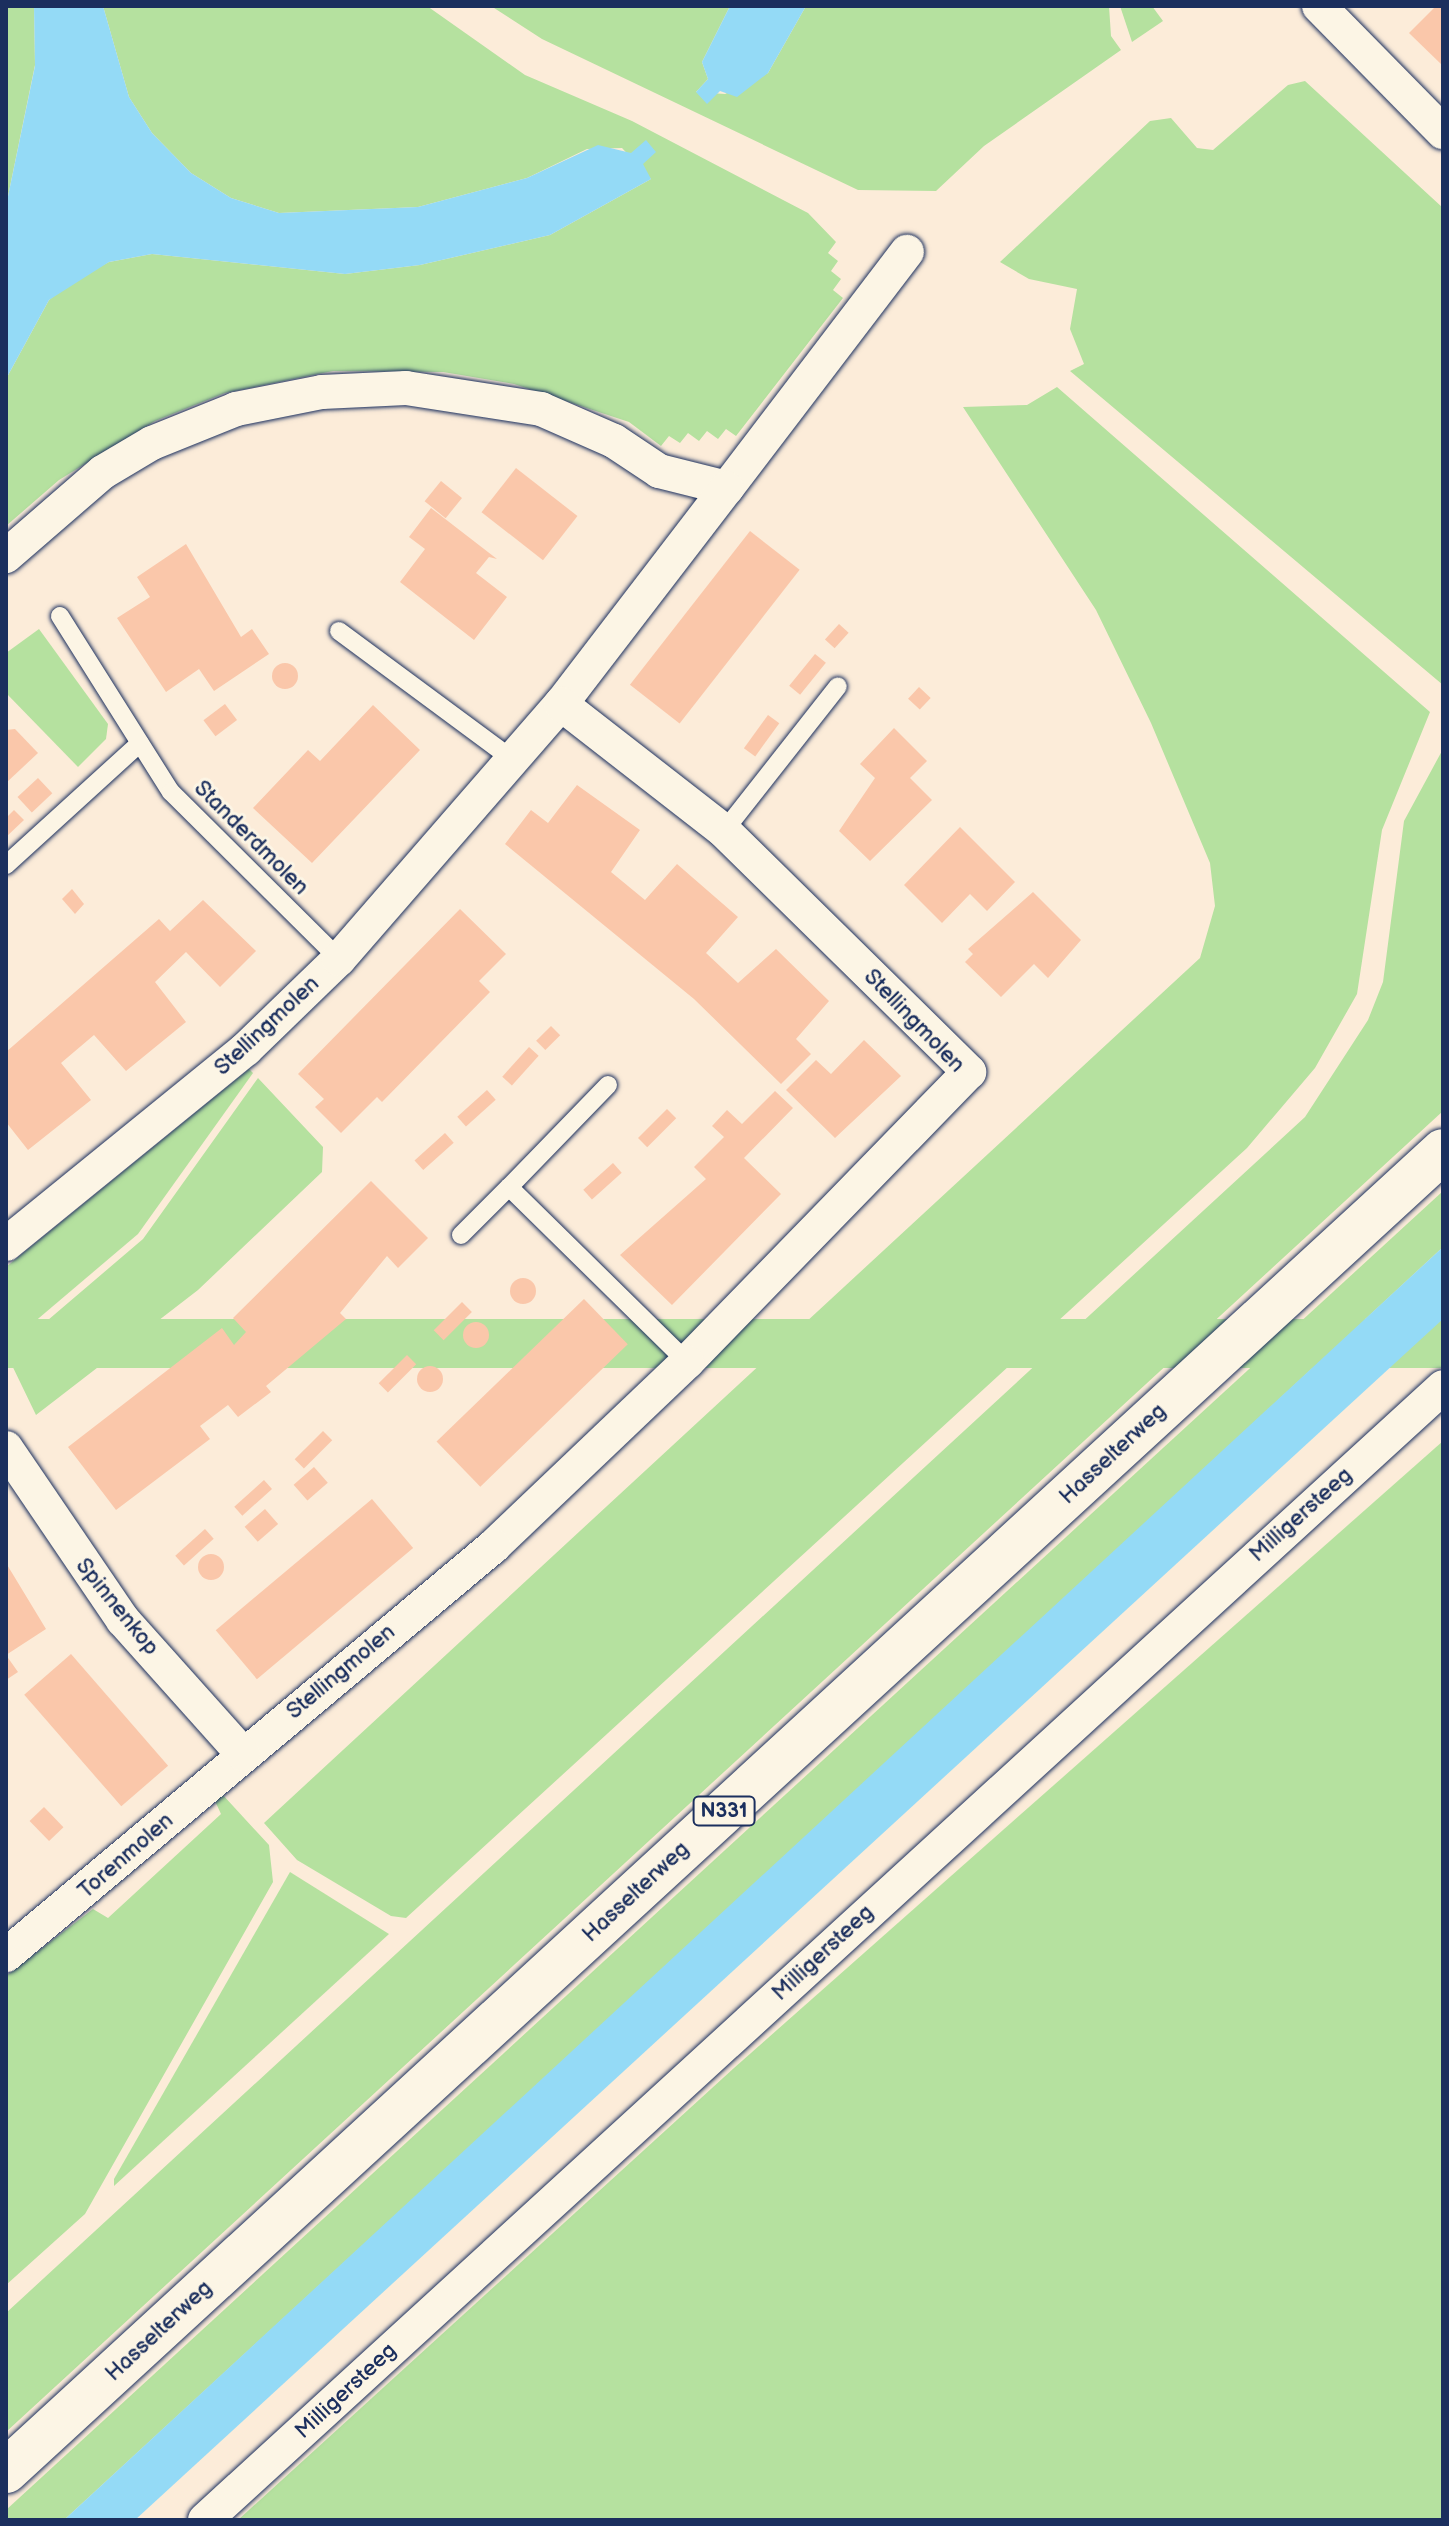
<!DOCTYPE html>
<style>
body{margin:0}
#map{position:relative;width:1449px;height:2526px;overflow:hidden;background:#fcecd9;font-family:"Balsamiq Sans",sans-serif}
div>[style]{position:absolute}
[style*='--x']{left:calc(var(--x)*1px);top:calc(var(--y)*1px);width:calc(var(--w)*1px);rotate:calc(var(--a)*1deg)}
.green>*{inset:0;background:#b5e19f;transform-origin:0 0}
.water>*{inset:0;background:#94daf6}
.building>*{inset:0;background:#fac7aa;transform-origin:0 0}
.round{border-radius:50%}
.roads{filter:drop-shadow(0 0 2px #1b2f5e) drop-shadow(0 0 2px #1b2f5e)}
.service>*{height:18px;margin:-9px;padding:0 9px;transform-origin:9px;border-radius:9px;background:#fcf5e5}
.minor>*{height:34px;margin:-17px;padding:0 17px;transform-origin:17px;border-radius:17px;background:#fcf5e5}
.primary>*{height:44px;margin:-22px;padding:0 22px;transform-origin:22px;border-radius:22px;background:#fcf5e5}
span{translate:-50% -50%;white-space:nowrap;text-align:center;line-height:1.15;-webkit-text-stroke:6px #fcf5e5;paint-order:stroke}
.shield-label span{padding:2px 6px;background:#fcf5e5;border:2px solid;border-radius:6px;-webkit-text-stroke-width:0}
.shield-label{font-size:20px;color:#1b2f5e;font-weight:700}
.street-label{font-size:22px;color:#1b2f5e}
.frame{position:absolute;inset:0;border:8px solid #1b2f5e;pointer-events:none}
</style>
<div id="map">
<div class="green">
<i style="clip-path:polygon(6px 6px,34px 6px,35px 65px,6px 206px)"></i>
<i style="clip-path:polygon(103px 6px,427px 6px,525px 75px,632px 121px,808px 213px,836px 242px,828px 253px,838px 261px,831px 271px,841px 279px,833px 290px,843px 298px,736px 436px,726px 429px,718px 439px,707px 431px,699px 441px,688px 433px,680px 443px,669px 436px,661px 446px,629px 422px,514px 384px,443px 372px,333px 371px,225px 393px,155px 421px,59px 480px,6px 526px,6px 379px,49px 300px,75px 279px,109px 262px,152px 254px,345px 274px,420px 265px,550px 235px,651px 179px,622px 148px,587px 149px,527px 178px,418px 207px,279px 213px,231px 198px,191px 173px,152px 133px,129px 97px)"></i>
<i style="clip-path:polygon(491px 6px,730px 6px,702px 62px,708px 79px,696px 92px,725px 94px,768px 73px,806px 6px,1109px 6px,1111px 36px,1121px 50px,984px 146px,936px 191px,858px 190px,542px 39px)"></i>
<i style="clip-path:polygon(1120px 6px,1152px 6px,1163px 21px,1132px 42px)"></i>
<i style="clip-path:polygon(1305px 81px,1443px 208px,1443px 685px,1070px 371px,1084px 364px,1070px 329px,1077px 289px,1029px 279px,1000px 262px,1150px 121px,1171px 118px,1197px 148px,1213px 150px,1288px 85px)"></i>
<i style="clip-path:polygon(1057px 387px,1430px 712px,1382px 830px,1357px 994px,1315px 1068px,1247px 1148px,406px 1918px,391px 1916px,297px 1860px,264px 1823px,1200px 958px,1215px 906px,1210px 863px,1151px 723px,1096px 610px,963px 407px,1027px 405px)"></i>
<i style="clip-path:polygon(39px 629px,108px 724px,106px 739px,78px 767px,6px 693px,6px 653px)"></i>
<i style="clip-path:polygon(1443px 749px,1443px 1111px,6px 2432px,6px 2313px,1305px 1117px,1368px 1020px,1383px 982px,1404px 821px)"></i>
<i style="clip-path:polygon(249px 1069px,253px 1073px,138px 1234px,6px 1346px,6px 1267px)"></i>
<i style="clip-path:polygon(258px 1078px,323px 1147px,322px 1172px,198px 1290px,36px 1415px,7px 1355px,143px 1239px)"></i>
<i style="clip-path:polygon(1443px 1191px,1443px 1247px,940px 1714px,64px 2520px,6px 2520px,6px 2510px)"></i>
<i style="left:1443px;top:1319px;width:49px;height:1776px;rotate:90deg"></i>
<i style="clip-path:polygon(1443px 1441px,1443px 2520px,238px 2520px,734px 2068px)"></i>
<i style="clip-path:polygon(222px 1794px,269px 1845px,273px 1882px,85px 2214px,6px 2285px,6px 1976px,93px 1909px,108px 1918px,221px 1814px,215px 1801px)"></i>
<i style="clip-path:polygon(290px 1872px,389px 1934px,114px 2186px,114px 2179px)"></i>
</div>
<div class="water">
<i style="clip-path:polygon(34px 6px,103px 6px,129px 97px,152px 133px,191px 173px,231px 198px,279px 213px,418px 207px,527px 178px,598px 145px,631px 153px,646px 140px,656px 152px,643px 164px,651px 179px,550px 235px,420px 265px,345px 274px,152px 254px,109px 262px,49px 300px,6px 379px,6px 206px,35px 66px)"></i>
<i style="clip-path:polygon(730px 6px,806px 6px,768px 73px,737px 97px,720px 91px,707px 104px,696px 92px,708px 79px,702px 62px)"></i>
<i style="clip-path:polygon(1443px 1247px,1443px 1319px,135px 2520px,64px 2520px)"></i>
</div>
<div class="building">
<i style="clip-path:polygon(1436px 6px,1443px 6px,1443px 66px,1409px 33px)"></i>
<i style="left:516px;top:468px;width:78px;height:56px;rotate:38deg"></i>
<i style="left:441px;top:481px;width:27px;height:26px;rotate:39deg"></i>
<i style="clip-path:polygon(431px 508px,497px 559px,489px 557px,476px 573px,507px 597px,474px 640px,400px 582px,425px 549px,409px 537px)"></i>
<i style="left:750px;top:531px;width:63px;height:195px;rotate:38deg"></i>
<i style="clip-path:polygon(186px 544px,241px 637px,252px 629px,269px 654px,214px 691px,199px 669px,166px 692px,117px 618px,150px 597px,137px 577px)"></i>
<i style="left:839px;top:624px;width:13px;height:21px;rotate:42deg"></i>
<i style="left:815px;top:654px;width:14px;height:41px;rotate:39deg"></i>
<i class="round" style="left:272px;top:663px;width:26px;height:26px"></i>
<i style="left:919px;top:687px;width:16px;height:16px;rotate:43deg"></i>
<i style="left:225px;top:704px;width:20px;height:27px;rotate:53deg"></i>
<i style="clip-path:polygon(373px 705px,420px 750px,312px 863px,253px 808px,308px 750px,320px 761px)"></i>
<i style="left:768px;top:715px;width:14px;height:41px;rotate:36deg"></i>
<i style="clip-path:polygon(894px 728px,927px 761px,910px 778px,932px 800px,870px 861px,839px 831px,875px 778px,860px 764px)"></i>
<i style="clip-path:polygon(15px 729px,38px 753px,6px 783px,6px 730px)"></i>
<i style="left:38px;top:778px;width:21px;height:28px;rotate:47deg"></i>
<i style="clip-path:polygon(577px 785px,640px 830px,611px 872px,645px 900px,677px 864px,738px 917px,706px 953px,738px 983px,776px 949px,829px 1001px,796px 1039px,811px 1054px,781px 1084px,694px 999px,505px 844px,531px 810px,548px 823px)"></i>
<i style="clip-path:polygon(14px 810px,24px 820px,6px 837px,6px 818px)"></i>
<i style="clip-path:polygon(960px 827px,1015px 882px,987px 911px,970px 894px,942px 923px,904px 885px)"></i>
<i style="clip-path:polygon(72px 889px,84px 904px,75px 914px,62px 899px)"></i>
<i style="clip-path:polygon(1033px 892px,1081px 940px,1048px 978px,1034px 964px,1001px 997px,965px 962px,973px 954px,968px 949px)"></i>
<i style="clip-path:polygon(203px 900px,256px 951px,220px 987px,186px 952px,155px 982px,186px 1022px,126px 1071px,94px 1035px,61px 1063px,91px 1100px,28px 1150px,6px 1122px,6px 1052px,159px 919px,170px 931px)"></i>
<i style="clip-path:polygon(460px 909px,506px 954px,479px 981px,490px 992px,382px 1102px,377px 1097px,341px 1133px,315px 1107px,324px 1099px,298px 1074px)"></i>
<i style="left:551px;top:1026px;width:13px;height:21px;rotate:45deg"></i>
<i style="clip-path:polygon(864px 1040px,901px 1076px,835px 1138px,786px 1090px,816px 1060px,831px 1074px)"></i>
<i style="left:529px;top:1047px;width:13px;height:40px;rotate:42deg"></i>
<i style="left:487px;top:1090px;width:13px;height:40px;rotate:48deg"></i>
<i style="clip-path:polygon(775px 1091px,793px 1108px,744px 1158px,781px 1194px,672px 1305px,620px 1255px,706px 1179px,694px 1167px,724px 1137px,712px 1126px,727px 1110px,742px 1124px)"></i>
<i style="left:667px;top:1109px;width:13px;height:41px;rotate:45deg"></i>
<i style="left:445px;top:1133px;width:13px;height:41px;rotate:48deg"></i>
<i style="left:613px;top:1163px;width:13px;height:40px;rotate:48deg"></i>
<i style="clip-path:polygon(371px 1181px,428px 1238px,398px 1268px,387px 1256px,340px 1313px,346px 1319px,266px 1386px,271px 1392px,238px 1417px,228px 1405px,200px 1426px,210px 1439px,116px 1510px,68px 1447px,222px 1328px,234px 1345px,246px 1332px,233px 1318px)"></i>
<i class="round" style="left:510px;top:1278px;width:26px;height:26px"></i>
<i style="left:584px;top:1299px;width:63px;height:205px;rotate:46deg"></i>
<i style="left:462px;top:1302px;width:14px;height:40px;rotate:45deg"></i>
<i class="round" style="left:463px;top:1322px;width:26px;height:26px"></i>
<i style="left:407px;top:1355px;width:13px;height:40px;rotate:45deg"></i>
<i class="round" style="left:417px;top:1366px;width:26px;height:26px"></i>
<i style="left:323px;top:1431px;width:13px;height:40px;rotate:45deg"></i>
<i style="left:314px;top:1467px;width:21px;height:27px;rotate:49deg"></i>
<i style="left:264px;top:1480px;width:12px;height:40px;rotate:48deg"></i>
<i style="left:372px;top:1499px;width:64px;height:204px;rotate:50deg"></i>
<i style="left:265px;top:1509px;width:20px;height:27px;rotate:49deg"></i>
<i style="left:205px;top:1529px;width:13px;height:40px;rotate:48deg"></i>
<i class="round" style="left:198px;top:1554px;width:26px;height:26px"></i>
<i style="clip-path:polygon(6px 1563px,46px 1629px,6px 1655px,18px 1672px,6px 1680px)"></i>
<i style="left:71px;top:1654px;width:148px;height:62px;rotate:49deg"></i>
<i style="left:44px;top:1807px;width:28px;height:20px;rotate:46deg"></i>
</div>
<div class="roads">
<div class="service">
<i style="--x:60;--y:616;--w:208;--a:57.8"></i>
<i style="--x:171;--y:792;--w:237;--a:44.8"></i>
<i style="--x:339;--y:631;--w:220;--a:36.5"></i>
<i style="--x:724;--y:831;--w:184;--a:-51.8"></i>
<i style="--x:6;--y:865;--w:181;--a:-42.3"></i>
<i style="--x:608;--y:1085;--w:142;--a:134.1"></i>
<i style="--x:509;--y:1187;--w:250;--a:44.5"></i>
<i style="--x:461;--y:1235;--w:68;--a:-45"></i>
</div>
<div class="minor">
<i style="--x:1319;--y:6;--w:177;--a:45.5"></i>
<i style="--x:6;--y:556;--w:128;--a:-40.9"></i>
<i style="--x:103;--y:472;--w:57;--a:-30.6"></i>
<i style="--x:152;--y:443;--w:91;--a:-22"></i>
<i style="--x:236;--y:409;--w:88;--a:-11.2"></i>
<i style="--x:322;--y:392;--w:84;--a:-2.7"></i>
<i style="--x:406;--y:388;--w:137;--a:8.8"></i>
<i style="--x:541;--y:409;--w:80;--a:23.7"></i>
<i style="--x:614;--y:441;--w:54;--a:33.7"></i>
<i style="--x:659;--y:471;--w:70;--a:14"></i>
<i style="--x:727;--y:488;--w:297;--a:-52.7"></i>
<i style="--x:561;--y:704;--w:272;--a:-52.5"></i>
<i style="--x:6;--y:1244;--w:309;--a:-39.1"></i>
<i style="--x:246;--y:1049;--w:129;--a:-44.1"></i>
<i style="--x:339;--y:959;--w:338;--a:-49"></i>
<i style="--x:561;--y:704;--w:207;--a:37.9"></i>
<i style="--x:724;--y:831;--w:344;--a:44.5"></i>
<i style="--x:969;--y:1072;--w:405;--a:134.2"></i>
<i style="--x:687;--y:1362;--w:267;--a:136.4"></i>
<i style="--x:494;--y:1546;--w:637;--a:140.03"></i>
<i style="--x:6;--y:1448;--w:208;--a:55.8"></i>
<i style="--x:123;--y:1620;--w:180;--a:48.2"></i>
<i style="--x:205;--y:2520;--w:1678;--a:-42.46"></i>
</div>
<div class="primary">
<i style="--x:6;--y:2471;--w:1951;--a:-42.57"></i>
</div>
</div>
<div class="shield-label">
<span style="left:724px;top:1811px">N331</span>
</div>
<div class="street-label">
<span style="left:251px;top:838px;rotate:45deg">Standerdmolen</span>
<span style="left:914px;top:1021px;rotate:46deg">Stellingmolen</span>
<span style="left:267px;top:1026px;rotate:-43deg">Stellingmolen</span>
<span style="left:1113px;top:1454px;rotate:-43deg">Hasselterweg</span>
<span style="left:1301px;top:1515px;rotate:-42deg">Milligersteeg</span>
<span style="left:117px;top:1607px;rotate:51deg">Spinnenkop</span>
<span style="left:341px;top:1672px;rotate:-40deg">Stellingmolen</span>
<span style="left:126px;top:1856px;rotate:-41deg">Torenmolen</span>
<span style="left:636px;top:1892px;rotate:-43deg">Hasselterweg</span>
<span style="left:823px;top:1953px;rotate:-43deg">Milligersteeg</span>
<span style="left:159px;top:2331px;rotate:-43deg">Hasselterweg</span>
<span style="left:346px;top:2391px;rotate:-43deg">Milligersteeg</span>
</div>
<div class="frame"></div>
</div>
